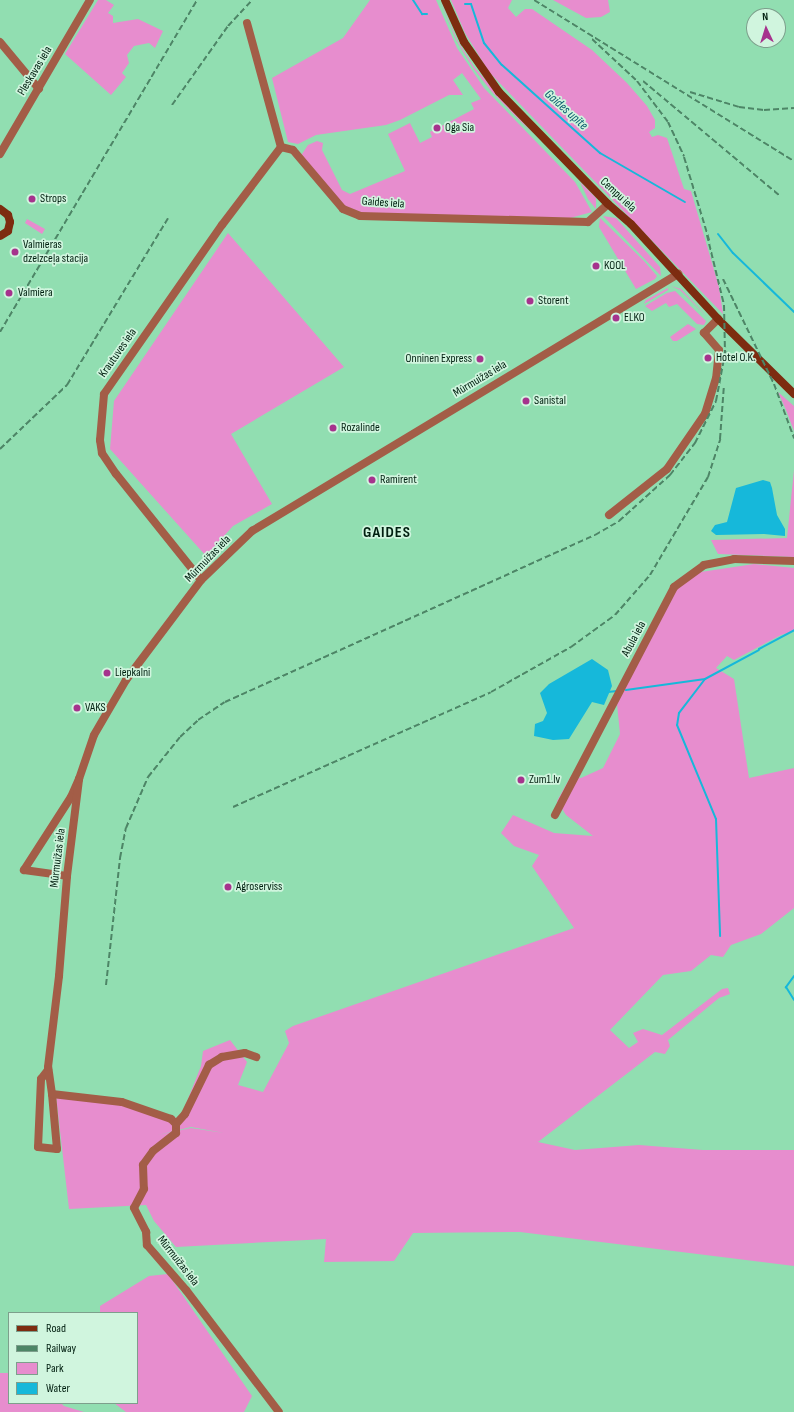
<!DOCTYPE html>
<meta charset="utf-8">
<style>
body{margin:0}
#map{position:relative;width:794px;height:1412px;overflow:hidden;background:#91deb1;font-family:"Sofia Sans Condensed",sans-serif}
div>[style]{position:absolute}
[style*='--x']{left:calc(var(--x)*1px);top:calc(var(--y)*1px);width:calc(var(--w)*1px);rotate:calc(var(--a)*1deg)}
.green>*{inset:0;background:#e78dce}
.water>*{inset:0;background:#16b8da}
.stream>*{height:2px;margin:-1px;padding:0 1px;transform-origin:1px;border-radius:1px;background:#16b8da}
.minor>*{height:8px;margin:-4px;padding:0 4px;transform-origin:4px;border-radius:4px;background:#a35d47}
.tertiary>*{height:8px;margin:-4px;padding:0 4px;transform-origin:4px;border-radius:4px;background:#a35d47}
.secondary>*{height:8px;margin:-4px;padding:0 4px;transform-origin:4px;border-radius:4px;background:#7d2c10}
.rail>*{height:2px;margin-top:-1px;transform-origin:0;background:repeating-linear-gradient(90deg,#4d8566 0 6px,transparent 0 9px)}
.dots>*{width:11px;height:11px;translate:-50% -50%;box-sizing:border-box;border:2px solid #d0f5de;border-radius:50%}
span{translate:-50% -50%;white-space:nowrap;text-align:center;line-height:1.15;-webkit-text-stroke:3.5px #d0f5de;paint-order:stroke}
.street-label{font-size:12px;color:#001f10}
.poi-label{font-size:12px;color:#001f10}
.left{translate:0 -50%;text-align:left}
.right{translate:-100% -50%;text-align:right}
.water-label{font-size:13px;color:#0a5c6d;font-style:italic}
.district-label{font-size:16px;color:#001f10;font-weight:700;letter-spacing:1px}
.legend{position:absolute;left:8px;top:1312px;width:130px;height:92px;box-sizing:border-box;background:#d0f5de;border:1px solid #7d9f8c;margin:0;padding:5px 7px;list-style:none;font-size:12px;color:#001f10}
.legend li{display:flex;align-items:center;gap:8px;height:20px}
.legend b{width:20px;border:1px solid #7d9f8c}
.north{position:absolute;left:746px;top:8px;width:40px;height:40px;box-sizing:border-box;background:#d0f5de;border:1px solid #7d9f8c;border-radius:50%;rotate:356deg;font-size:11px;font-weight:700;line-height:16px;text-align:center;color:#001f10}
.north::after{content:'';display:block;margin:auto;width:14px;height:18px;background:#a6338d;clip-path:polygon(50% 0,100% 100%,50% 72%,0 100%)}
</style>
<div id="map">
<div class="green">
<i style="clip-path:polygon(98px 0,106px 0,114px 5px,108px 13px,113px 16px,113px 23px,138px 19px,163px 31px,155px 48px,149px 43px,134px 46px,127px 55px,129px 63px,122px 73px,126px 77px,111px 95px,65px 54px)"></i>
<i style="clip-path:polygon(370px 0,436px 0,457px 48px,484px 88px,575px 182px,592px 212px,570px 218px,363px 213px,345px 206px,303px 159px,302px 154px,308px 145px,317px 141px,323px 143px,322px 150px,342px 190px,350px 194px,405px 171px,388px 134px,410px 123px,420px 143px,432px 137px,430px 132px,474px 109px,471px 103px,481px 99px,462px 73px,453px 80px,463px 95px,449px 95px,400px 120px,386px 125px,316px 135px,298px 144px,288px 142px,272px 78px,343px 38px)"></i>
<i style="clip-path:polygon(440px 0,457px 40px,474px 67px,533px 134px,492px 92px,473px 68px,456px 40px)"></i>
<i style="clip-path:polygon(451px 0,512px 0,508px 8px,516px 17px,525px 9px,532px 9px,592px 50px,627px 83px,647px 106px,655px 120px,655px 128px,649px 132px,652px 137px,658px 135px,667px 138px,684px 189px,691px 191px,719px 287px,723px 314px,489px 72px,465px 33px)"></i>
<i style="clip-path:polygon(553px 0,608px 0,610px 12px,601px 17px,586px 18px)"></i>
<i style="clip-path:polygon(580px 182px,596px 198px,596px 209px,588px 199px)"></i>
<i style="clip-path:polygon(603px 216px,616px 218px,660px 267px,661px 276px)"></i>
<i style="clip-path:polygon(600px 218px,644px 261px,657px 276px,655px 279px,636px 289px,599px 227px)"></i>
<i style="clip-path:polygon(27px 219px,45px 229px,42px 234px,25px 223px)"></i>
<i style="clip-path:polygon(228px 233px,344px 367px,231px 434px,272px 504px,233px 526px,206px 556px,110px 449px,114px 401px)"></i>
<i style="clip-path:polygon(671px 286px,681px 289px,707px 317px,680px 290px)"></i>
<i style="clip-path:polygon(668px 288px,668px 290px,644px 304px,646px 300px)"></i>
<i style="clip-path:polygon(675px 291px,706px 321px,704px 325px,697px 324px,677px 304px,669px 307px,666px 303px,652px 311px,645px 306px,667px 293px)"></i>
<i style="clip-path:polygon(688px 324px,696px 329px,677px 341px,673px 341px,670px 337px)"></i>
<i style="clip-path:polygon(778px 392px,794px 406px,794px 431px,786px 410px)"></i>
<i style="clip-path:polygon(794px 470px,794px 557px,718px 554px,711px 540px,787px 538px)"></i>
<i style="clip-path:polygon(evenodd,754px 564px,794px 568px,794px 631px,781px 635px,734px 660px,727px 656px,716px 668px,734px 679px,749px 778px,794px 768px,794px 908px,761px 934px,731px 945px,723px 957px,711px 955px,691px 971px,663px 975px,610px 1030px,629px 1048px,638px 1042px,633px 1033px,643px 1029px,662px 1035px,722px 989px,728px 988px,730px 994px,719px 998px,668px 1040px,670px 1046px,665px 1054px,655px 1052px,538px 1142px,575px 1150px,639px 1145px,703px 1150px,794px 1150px,794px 1266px,520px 1232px,413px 1233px,394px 1261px,324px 1262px,326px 1239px,176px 1247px,154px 1221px,146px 1205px,69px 1209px,56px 1096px,118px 1102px,180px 1119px,201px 1066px,203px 1051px,230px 1040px,247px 1062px,238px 1085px,263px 1092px,289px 1043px,285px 1031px,293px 1026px,574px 928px,532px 866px,539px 855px,514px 846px,501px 833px,513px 815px,554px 833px,593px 836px,566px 815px,557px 801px,571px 776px,581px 778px,603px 768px,620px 734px,617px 704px,676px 589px,694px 573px,754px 564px,191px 1127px,224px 1133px,191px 1128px,158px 1135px,191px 1127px)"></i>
<i style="clip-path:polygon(168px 1274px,252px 1396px,244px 1412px,126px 1412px,114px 1403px,137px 1403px,137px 1313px,100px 1313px,100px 1306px,149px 1276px)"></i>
<i style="clip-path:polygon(0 1373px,9px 1373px,9px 1403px,61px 1403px,64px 1406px,84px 1412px,0 1412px)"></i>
</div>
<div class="water">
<i style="clip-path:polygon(763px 480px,770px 482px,772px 488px,777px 515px,785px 529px,785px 536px,764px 534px,716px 535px,711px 531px,715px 525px,727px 522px,736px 488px)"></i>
<i style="clip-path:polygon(592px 659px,608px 670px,612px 686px,604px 705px,592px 702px,569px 739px,553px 740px,534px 736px,535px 724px,543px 721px,547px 713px,540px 693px,549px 684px)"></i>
</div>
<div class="stream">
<i style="--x:413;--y:0;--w:17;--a:57"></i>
<i style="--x:422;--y:14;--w:5;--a:0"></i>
<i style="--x:465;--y:4;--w:6;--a:0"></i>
<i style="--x:471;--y:4;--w:41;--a:71.6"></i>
<i style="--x:484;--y:43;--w:28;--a:51"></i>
<i style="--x:502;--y:65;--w:132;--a:41.9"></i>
<i style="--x:600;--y:153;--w:98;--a:30"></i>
<i style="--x:718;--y:234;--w:24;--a:52"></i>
<i style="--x:733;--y:253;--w:85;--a:44"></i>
<i style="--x:759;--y:649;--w:40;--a:-28"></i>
<i style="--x:705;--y:679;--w:61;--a:-28.2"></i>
<i style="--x:626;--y:690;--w:80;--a:-7.9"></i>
<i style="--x:705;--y:679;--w:43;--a:127.4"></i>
<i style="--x:679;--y:713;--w:12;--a:99"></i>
<i style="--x:677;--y:725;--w:102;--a:67.5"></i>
<i style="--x:716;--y:819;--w:117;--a:88"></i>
<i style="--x:608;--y:692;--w:9;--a:-6"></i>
<i style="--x:794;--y:976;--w:14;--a:126"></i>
<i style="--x:786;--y:987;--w:15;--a:58"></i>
</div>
<div class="minor">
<i style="--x:247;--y:23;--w:129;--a:74.7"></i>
<i style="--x:0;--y:42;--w:61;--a:50.3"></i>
<i style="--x:281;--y:147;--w:12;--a:14"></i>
<i style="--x:293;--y:150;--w:77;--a:49.7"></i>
<i style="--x:343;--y:209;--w:18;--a:22"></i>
<i style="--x:360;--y:216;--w:228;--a:1.5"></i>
<i style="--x:588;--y:222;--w:27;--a:-42"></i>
<i style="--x:0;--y:154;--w:178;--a:-59.7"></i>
<i style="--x:609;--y:515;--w:74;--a:-38.4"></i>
<i style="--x:667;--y:469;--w:67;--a:-55.4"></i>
<i style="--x:705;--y:414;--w:37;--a:-73"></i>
<i style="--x:716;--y:379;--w:29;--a:-84"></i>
<i style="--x:719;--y:350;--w:23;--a:-131"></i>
<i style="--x:704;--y:333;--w:20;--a:-45"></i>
<i style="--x:201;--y:580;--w:136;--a:-128.7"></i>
<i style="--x:116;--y:474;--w:25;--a:-124"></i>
<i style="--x:102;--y:453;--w:13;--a:-99"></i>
<i style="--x:100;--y:440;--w:46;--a:-85"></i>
<i style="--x:104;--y:394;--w:206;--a:-55.1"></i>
<i style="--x:222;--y:225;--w:98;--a:-52.9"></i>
<i style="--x:48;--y:1070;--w:11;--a:128"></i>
<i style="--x:41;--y:1079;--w:68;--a:92.5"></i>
<i style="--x:38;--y:1147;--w:19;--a:6"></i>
<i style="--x:57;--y:1149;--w:55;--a:-95.2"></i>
<i style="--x:52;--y:1094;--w:27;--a:-98"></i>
<i style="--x:48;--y:1067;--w:92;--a:-83.1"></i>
<i style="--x:59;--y:976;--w:100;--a:-85.4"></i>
<i style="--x:52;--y:1094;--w:70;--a:6.5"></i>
<i style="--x:122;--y:1102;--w:52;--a:19.1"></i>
<i style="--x:171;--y:1119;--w:7;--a:45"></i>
<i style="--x:176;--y:1124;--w:9;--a:90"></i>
<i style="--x:176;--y:1133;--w:29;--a:142"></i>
<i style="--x:153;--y:1151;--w:17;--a:126"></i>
<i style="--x:143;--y:1165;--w:24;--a:88"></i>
<i style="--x:144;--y:1189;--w:21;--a:118"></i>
<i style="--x:134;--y:1208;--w:27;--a:63"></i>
<i style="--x:146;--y:1232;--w:13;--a:86"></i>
<i style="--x:147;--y:1245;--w:60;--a:49.1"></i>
<i style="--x:186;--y:1290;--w:153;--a:52.7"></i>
<i style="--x:176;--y:1124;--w:13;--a:-48"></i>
<i style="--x:185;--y:1114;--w:55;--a:-63.9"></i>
<i style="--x:209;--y:1065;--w:15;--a:-32"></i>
<i style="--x:222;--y:1057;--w:23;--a:-10"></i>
<i style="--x:245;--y:1053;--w:12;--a:20"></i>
</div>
<div class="tertiary">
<i style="--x:79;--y:779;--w:20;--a:114"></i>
<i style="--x:71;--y:797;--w:87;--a:122.8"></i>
<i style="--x:24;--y:870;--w:43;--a:7.9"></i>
<i style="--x:67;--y:876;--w:98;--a:-82.9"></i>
<i style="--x:79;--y:779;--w:46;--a:-71.2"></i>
<i style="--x:94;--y:735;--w:64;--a:-59.8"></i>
<i style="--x:126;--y:680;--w:125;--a:-53.1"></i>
<i style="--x:201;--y:580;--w:71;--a:-43.9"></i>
<i style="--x:252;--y:531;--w:498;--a:-31.1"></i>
<i style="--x:555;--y:815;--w:257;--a:-62.4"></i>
<i style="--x:674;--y:587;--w:37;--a:-36"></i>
<i style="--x:704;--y:565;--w:31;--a:-11"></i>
<i style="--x:734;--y:559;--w:60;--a:1.9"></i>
</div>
<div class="secondary">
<i style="--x:445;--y:0;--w:46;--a:65.7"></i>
<i style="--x:464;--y:42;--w:61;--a:55"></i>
<i style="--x:499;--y:92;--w:156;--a:45.8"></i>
<i style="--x:608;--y:204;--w:30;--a:41"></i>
<i style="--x:631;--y:224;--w:129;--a:47.5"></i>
<i style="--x:718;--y:319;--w:107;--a:44.6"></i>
<i style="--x:0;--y:209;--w:10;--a:37"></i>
<i style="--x:8;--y:215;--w:7;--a:74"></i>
<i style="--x:10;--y:222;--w:9;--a:103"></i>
<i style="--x:8;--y:231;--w:9;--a:148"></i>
</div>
<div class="rail">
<i style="--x:534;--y:0;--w:306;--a:31.8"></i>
<i style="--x:592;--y:39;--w:62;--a:43"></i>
<i style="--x:637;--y:81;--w:51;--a:52.9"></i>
<i style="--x:668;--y:122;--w:38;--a:65"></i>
<i style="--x:684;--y:157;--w:87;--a:73.2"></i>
<i style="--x:643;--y:81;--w:179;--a:40"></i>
<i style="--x:690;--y:92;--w:51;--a:17"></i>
<i style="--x:739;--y:107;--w:25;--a:7"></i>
<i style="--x:764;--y:110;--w:30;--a:-4"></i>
<i style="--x:172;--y:105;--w:97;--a:-54.7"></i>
<i style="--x:228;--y:26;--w:35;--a:-47"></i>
<i style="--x:707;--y:235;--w:72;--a:76.3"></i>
<i style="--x:724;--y:305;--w:48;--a:88.8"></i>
<i style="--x:723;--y:279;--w:117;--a:64.1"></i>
<i style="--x:774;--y:384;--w:58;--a:69.7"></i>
<i style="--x:0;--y:332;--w:386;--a:-59.3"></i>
<i style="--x:0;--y:449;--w:93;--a:-43.7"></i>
<i style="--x:67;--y:385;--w:195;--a:-58.8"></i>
<i style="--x:233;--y:807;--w:282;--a:-24"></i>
<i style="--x:491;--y:692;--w:92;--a:-29.4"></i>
<i style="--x:571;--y:647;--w:54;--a:-36"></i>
<i style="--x:615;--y:615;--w:53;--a:-48.8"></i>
<i style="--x:650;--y:575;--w:114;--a:-59.4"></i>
<i style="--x:708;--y:477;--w:40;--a:-72"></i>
<i style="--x:720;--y:439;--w:54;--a:-85.8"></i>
<i style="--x:106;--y:985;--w:128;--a:-83.7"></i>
<i style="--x:120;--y:858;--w:31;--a:-79"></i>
<i style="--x:126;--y:828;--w:56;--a:-66.7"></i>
<i style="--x:148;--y:777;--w:51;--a:-51.3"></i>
<i style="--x:180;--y:737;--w:25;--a:-43"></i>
<i style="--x:198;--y:720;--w:32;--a:-34"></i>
<i style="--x:225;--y:702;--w:406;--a:-24.3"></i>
<i style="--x:595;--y:535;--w:28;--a:-30"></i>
<i style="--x:619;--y:521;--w:69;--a:-42"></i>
<i style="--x:670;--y:475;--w:41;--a:-52"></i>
<i style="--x:695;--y:443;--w:47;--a:-63.4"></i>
<i style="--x:716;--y:401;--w:54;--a:-79.3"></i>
</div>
<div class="dots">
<i style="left:437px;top:128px;background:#a6338d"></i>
<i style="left:32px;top:199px;background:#a6338d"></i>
<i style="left:15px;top:252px;background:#a6338d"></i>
<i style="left:596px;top:266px;background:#a6338d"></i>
<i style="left:9px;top:293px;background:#a6338d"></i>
<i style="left:530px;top:301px;background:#a6338d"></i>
<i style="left:616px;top:318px;background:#a6338d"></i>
<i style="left:708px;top:358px;background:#a6338d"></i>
<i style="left:480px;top:359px;background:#a6338d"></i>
<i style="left:526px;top:401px;background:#a6338d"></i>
<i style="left:333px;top:428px;background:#a6338d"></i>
<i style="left:372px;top:480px;background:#a6338d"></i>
<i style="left:107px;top:673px;background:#a6338d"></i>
<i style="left:77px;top:708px;background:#a6338d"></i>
<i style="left:521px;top:780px;background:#a6338d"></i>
<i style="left:228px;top:887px;background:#a6338d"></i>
</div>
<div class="street-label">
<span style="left:35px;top:71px;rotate:-59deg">Pleskavas iela</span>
<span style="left:618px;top:195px;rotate:43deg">Cempu iela</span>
<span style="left:383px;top:203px;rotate:4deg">Gaides iela</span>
<span style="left:118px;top:353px;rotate:-55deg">Krautuves iela</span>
<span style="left:480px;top:379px;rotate:-31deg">Mūrmuižas iela</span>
<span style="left:208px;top:559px;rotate:-46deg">Mūrmuižas iela</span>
<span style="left:634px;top:639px;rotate:-62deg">Abula iela</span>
<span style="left:58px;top:858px;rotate:-83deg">Mūrmuižas iela</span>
<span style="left:178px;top:1261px;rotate:52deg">Mūrmuižas iela</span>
</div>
<div class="poi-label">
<span class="left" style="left:445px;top:128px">Oga Sia</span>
<span class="left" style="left:40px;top:199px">Strops</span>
<span class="left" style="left:23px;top:252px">Valmieras<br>dzelzceļa stacija</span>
<span class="left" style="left:604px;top:266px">KOOL</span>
<span class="left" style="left:18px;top:293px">Valmiera</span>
<span class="left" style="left:538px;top:301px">Storent</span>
<span class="left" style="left:624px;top:318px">ELKO</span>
<span class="left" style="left:716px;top:358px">Hotel O.K.</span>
<span class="right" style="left:472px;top:359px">Onninen Express</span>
<span class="left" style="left:534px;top:401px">Sanistal</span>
<span class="left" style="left:341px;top:428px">Rozalinde</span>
<span class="left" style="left:380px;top:480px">Ramirent</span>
<span class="left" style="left:115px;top:673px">Liepkalni</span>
<span class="left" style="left:85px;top:708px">VAKS</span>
<span class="left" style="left:529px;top:780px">Zum1.lv</span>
<span class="left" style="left:236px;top:887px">Agroserviss</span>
</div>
<div class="water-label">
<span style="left:566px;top:110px;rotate:42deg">Gaides upīte</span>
</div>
<div class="district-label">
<span style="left:387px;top:533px">GAIDES</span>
</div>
<ul class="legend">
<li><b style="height:5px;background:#7d2c10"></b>Road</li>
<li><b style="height:5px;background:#4d8566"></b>Railway</li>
<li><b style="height:11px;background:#e78dce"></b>Park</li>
<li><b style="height:11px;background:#16b8da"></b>Water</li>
</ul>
<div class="north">N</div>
</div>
